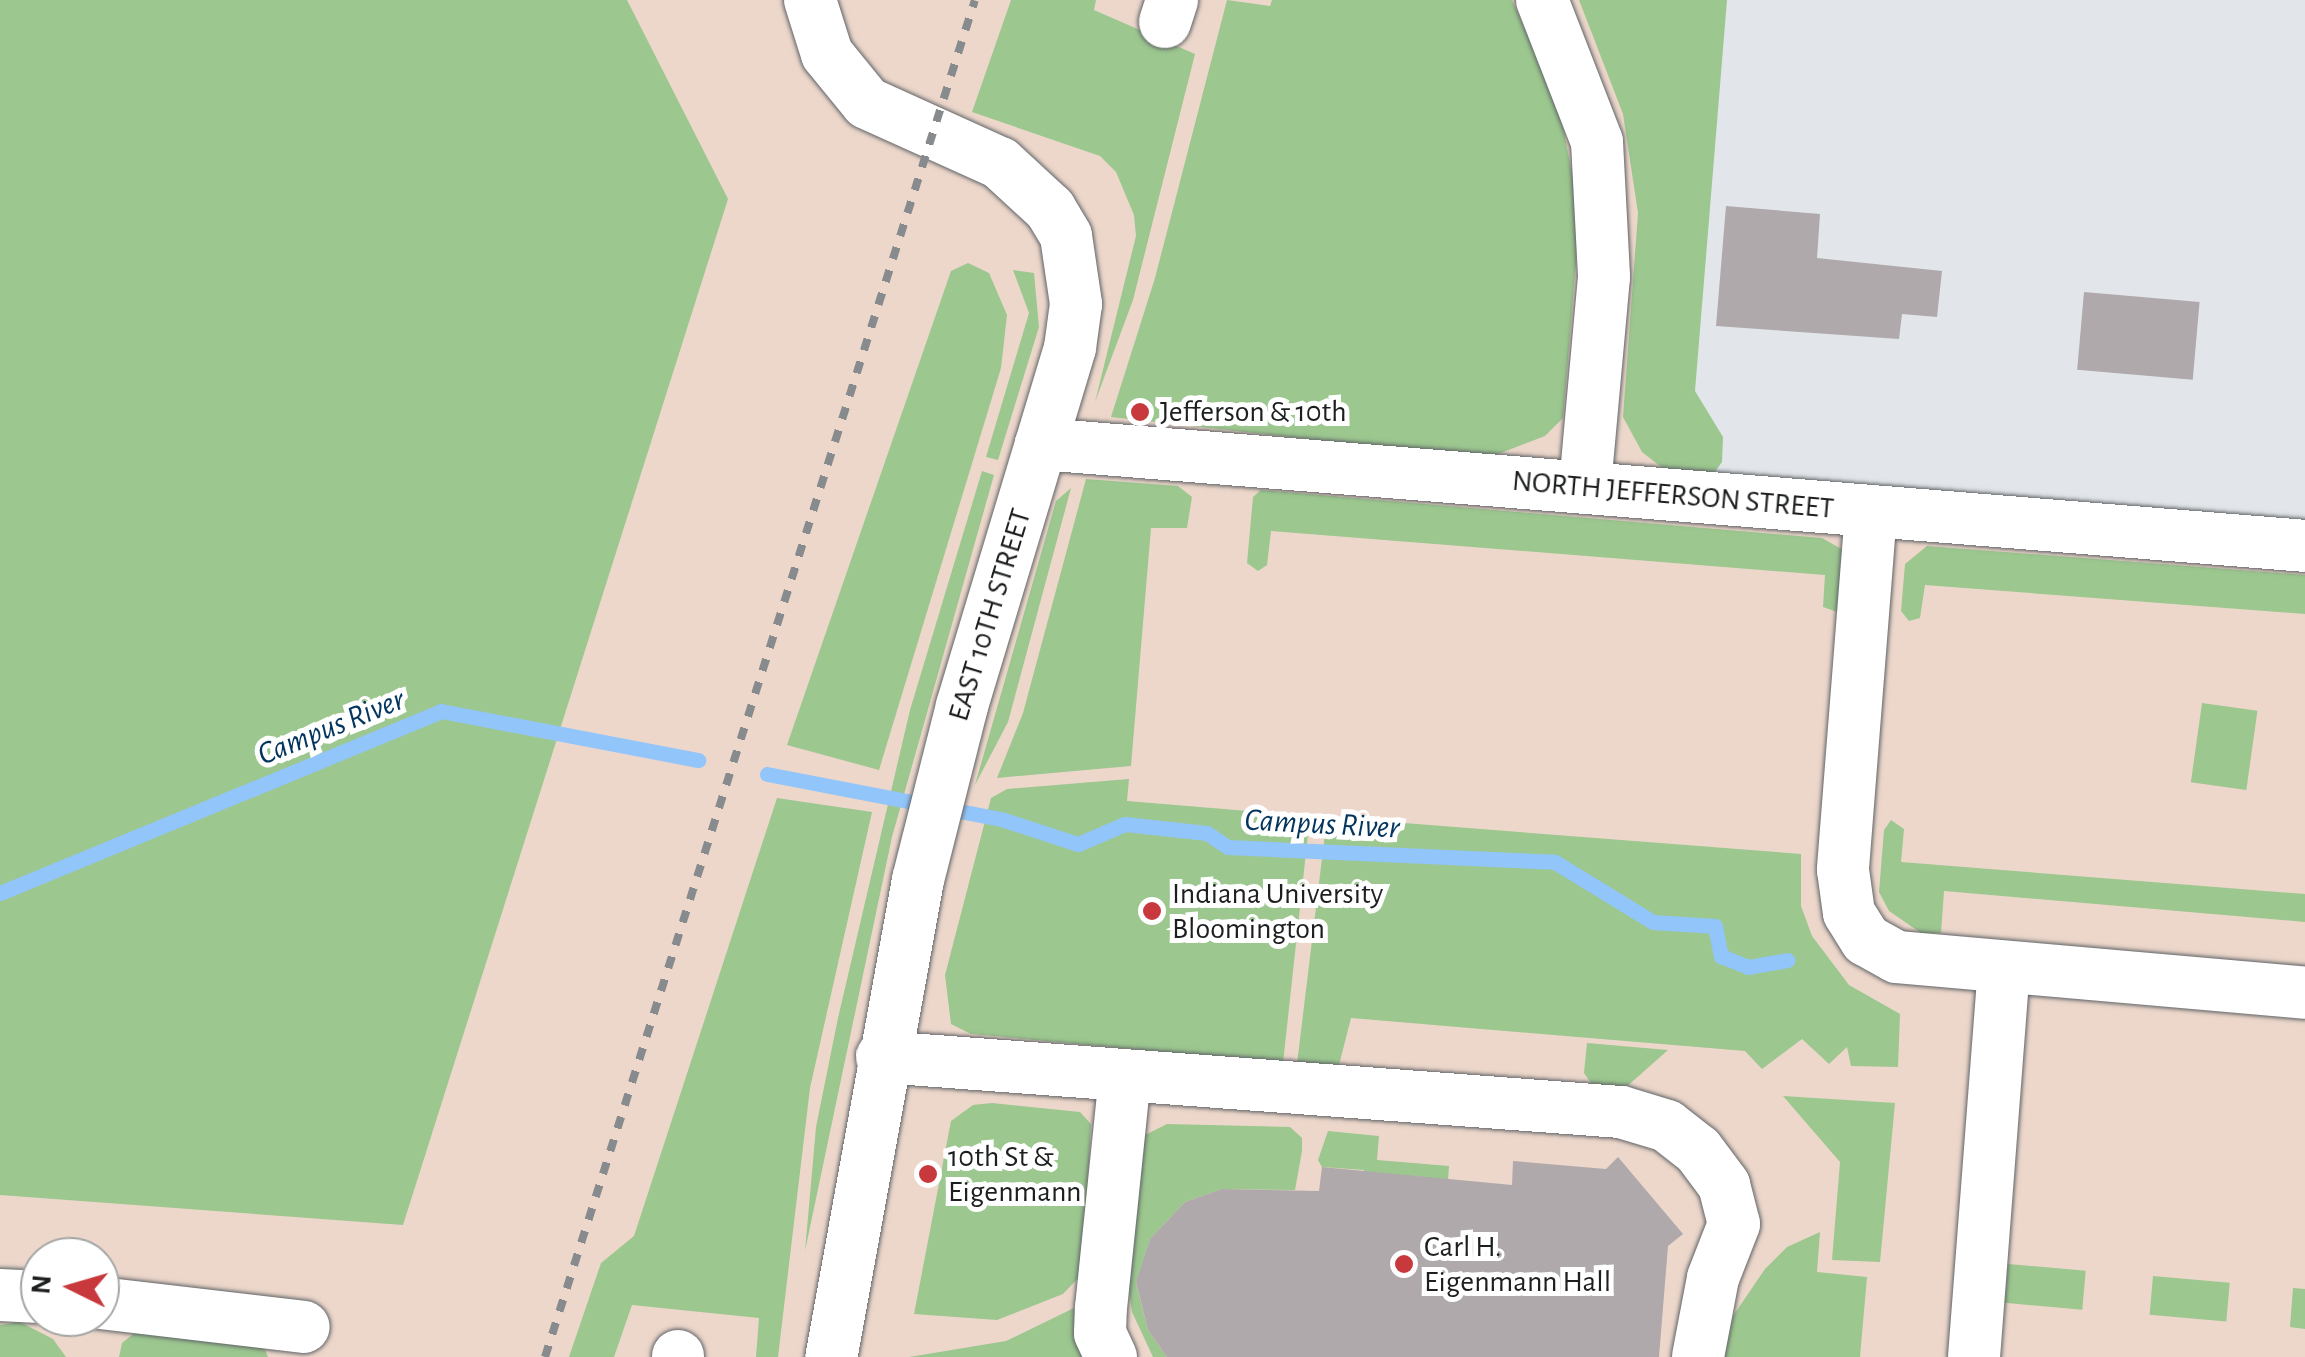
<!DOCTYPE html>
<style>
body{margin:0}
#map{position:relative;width:2305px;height:1357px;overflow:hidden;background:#e2e6ea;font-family:"Alegreya Sans",sans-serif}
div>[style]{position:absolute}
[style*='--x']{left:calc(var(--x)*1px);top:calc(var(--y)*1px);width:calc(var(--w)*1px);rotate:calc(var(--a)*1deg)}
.education>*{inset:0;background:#edd7cb}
.green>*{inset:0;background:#9cc78f;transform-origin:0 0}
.stream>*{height:15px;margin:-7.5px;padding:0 7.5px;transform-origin:7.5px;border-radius:7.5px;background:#92c5fa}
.building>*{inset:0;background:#afa9ab;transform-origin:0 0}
.roads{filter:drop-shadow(0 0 2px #606467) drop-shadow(0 0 2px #606467)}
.minor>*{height:52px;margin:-26px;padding:0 26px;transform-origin:26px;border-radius:26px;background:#fff}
.rail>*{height:8px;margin-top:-4px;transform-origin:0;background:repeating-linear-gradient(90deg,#878b8d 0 12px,transparent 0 24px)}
.dots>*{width:28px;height:28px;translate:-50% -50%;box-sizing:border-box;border:5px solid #fff;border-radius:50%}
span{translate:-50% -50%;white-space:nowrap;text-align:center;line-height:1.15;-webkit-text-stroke:10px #fff;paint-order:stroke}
.poi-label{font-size:30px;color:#1c1e1f}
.left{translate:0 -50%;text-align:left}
.street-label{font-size:30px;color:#1c1e1f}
.water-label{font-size:32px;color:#03355e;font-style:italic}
.north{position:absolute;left:20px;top:1237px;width:100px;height:100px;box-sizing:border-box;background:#fff;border:2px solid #a4a5a5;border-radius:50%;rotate:275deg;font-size:28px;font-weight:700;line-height:40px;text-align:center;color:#1c1e1f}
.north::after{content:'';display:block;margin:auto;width:35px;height:45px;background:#c8393d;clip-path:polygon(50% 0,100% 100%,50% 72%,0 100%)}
</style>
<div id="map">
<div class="education">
<i style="clip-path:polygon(evenodd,0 0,1710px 0,1669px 515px,2305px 566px,2305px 1357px,0 1357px,0 0,40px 1257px,100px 1257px,100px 1317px,40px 1317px,40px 1257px)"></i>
</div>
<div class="green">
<i style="clip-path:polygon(0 0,627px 0,728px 199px,403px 1225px,0 1195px)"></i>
<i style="clip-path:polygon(1011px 0,1096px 0,1094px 10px,1195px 54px,1133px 300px,1095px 402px,1136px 236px,1134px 215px,1116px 172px,1100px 156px,972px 112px)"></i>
<i style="clip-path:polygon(1227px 0,1270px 6px,1272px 0,1512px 0,1559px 106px,1580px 215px,1563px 418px,1545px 436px,1485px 459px,1111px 417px,1155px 278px)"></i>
<i style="clip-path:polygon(1579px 0,1727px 0,1695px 391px,1723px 437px,1722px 462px,1714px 473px,1665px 470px,1642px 452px,1623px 417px,1638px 213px,1623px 114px)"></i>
<i style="clip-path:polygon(968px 263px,989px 273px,1007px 315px,1001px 368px,879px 770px,787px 745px,951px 271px)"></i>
<i style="clip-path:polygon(1013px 270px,1034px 273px,1039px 327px,998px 460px,986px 457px,1029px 313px)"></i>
<i style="clip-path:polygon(982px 471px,994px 475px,892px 837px,805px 1251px,816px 1127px,838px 1018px,910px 710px)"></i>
<i style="clip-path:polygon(1086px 479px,1178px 486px,1192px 497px,1187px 528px,1151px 528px,1131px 766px,997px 778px,1023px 713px)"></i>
<i style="clip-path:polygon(1071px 488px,1008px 722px,975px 785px,1056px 501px)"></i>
<i style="clip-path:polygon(1261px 490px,1822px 538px,1845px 551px,1840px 613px,1823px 607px,1825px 575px,1271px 531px,1267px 565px,1258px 571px,1247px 563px,1253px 497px)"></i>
<i style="clip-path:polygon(1927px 546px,2305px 575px,2305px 614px,1925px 585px,1920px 618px,1909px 621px,1901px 611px,1905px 564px)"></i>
<i style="left:2202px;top:703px;width:56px;height:80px;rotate:8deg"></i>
<i style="clip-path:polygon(1129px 779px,1127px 801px,1310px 816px,1283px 1063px,971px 1034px,951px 1024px,945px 975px,991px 798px,1007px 789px)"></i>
<i style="clip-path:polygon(777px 798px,872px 812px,810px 1088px,778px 1357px,756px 1357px,759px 1318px,632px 1305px,614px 1357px,569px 1357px,601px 1263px,634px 1236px)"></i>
<i style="clip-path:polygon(1327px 817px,1801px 854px,1801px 906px,1812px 936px,1849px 985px,1900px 1014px,1898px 1067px,1851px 1066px,1847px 1047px,1829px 1064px,1802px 1039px,1762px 1069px,1745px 1051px,1351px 1018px,1339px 1065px,1297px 1064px)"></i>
<i style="clip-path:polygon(1891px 820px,1904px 829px,1901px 862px,2305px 894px,2305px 922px,1944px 891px,1941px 933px,1921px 933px,1889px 911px,1879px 892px,1884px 830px)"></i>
<i style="clip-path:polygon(1587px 1043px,1668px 1050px,1624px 1089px,1593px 1086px,1584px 1073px)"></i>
<i style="clip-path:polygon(1783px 1096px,1895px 1103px,1880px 1262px,1832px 1260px,1840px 1162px)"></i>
<i style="clip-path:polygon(992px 1103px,1080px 1112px,1091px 1124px,1083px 1273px,1063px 1294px,997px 1320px,914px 1314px,951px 1121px,973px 1105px)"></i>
<i style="clip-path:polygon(1167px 1124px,1290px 1127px,1302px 1138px,1302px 1151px,1295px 1190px,1222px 1189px,1185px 1202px,1150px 1239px,1136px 1283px,1148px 1330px,1167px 1357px,1153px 1357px,1132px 1312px,1128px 1284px,1143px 1136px)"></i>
<i style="clip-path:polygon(1328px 1131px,1379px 1136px,1377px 1160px,1449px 1166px,1448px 1181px,1363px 1194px,1364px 1170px,1322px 1167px,1318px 1160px)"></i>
<i style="clip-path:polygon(1820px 1232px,1817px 1272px,1867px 1277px,1860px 1357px,1723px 1357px,1733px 1316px,1765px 1269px,1787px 1247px)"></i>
<i style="left:2008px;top:1264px;width:78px;height:39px;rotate:5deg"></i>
<i style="left:2153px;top:1276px;width:77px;height:39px;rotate:5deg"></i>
<i style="clip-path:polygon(2293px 1288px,2305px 1289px,2305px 1329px,2290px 1327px)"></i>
<i style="clip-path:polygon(1076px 1307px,1091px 1357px,909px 1357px,1006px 1341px)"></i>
<i style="clip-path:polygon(20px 1322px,53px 1339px,66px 1357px,0 1357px,0 1325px)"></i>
<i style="clip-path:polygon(137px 1331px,263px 1345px,268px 1357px,119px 1357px,122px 1343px)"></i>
</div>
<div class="stream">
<i style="--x:767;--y:774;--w:238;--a:10.9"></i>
<i style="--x:1001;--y:819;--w:81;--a:18"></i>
<i style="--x:1078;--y:844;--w:51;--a:-23.1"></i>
<i style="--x:1125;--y:824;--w:82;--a:6.3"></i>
<i style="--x:1207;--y:833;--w:25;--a:34"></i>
<i style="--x:1228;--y:847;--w:327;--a:2.6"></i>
<i style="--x:1555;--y:862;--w:115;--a:31.5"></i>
<i style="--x:1653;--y:922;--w:62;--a:3.7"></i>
<i style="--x:1715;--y:926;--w:31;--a:79"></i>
<i style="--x:1721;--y:956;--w:29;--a:22"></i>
<i style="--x:1748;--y:967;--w:40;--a:-10"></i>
<i style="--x:0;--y:893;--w:477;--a:-22.4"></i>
<i style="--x:441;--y:711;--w:262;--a:10.8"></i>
</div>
<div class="building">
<i style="clip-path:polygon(1726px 206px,1820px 214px,1817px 258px,1942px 271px,1937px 317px,1902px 314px,1899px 339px,1716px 326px)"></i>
<i style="left:2084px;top:292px;width:116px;height:78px;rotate:5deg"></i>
<i style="clip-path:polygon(1618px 1157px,1683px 1234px,1668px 1246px,1659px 1357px,1167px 1357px,1148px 1330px,1136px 1282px,1150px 1239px,1185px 1202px,1222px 1189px,1319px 1191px,1322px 1167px,1512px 1185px,1513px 1161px,1606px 1169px)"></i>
</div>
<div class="roads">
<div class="minor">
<i style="--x:810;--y:0;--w:57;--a:72.5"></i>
<i style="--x:827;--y:54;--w:63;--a:50.8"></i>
<i style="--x:867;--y:103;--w:146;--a:24.3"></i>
<i style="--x:1000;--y:163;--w:68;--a:42.6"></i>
<i style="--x:1050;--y:209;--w:31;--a:59"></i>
<i style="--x:1066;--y:236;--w:69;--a:81.6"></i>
<i style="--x:1076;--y:304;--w:44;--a:97.8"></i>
<i style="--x:1070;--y:348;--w:374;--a:106.8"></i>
<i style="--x:962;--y:706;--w:179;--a:104.2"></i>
<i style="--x:918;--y:880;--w:485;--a:100.3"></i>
<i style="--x:1542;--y:0;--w:152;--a:68.8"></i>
<i style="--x:1597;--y:142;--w:135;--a:87"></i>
<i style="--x:1604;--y:277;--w:211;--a:95.2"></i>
<i style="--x:1165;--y:22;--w:23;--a:-72"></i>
<i style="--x:1041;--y:444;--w:1268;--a:4.61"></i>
<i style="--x:1871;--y:512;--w:359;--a:94.5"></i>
<i style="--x:1843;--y:870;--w:43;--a:82.1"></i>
<i style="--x:1849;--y:913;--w:32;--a:58"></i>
<i style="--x:1866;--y:940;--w:35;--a:29"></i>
<i style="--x:1897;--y:957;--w:410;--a:5"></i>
<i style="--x:882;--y:1057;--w:741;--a:4.26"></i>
<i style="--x:1621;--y:1112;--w:48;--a:16.9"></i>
<i style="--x:1667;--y:1126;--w:39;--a:38"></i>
<i style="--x:1698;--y:1150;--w:44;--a:53.4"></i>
<i style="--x:1724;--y:1185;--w:40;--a:75.6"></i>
<i style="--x:1734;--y:1224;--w:58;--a:111.3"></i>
<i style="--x:1713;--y:1278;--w:80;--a:100.8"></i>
<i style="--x:0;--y:1295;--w:40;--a:2.9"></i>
<i style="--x:100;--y:1303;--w:205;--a:6.7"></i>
<i style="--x:678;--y:1357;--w:1;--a:-90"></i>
<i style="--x:1111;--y:1357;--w:26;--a:-115"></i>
<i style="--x:1100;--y:1333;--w:25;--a:-88"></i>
<i style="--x:1101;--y:1308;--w:234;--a:-84.1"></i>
<i style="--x:1974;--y:1357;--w:390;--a:-85.6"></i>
</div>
</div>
<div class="rail">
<i style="--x:545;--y:1357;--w:1423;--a:-72.42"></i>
</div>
<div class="dots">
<i style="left:1140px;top:412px;background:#c8393d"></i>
<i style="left:1152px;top:911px;background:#c8393d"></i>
<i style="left:928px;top:1174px;background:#c8393d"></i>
<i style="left:1404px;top:1264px;background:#c8393d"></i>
</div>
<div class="poi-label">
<span class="left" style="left:1160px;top:412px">Jefferson &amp; 10th</span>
<span class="left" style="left:1172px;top:911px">Indiana University<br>Bloomington</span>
<span class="left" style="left:948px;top:1174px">10th St &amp;<br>Eigenmann</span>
<span class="left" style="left:1424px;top:1264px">Carl H.<br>Eigenmann Hall</span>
</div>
<div class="street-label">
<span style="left:1673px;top:495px;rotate:5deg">NORTH JEFFERSON STREET</span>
<span style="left:990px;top:615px;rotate:-73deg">EAST 10TH STREET</span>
</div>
<div class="water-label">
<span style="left:331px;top:727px;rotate:-22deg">Campus River</span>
<span style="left:1322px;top:824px;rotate:3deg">Campus River</span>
</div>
<div class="north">N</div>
</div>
